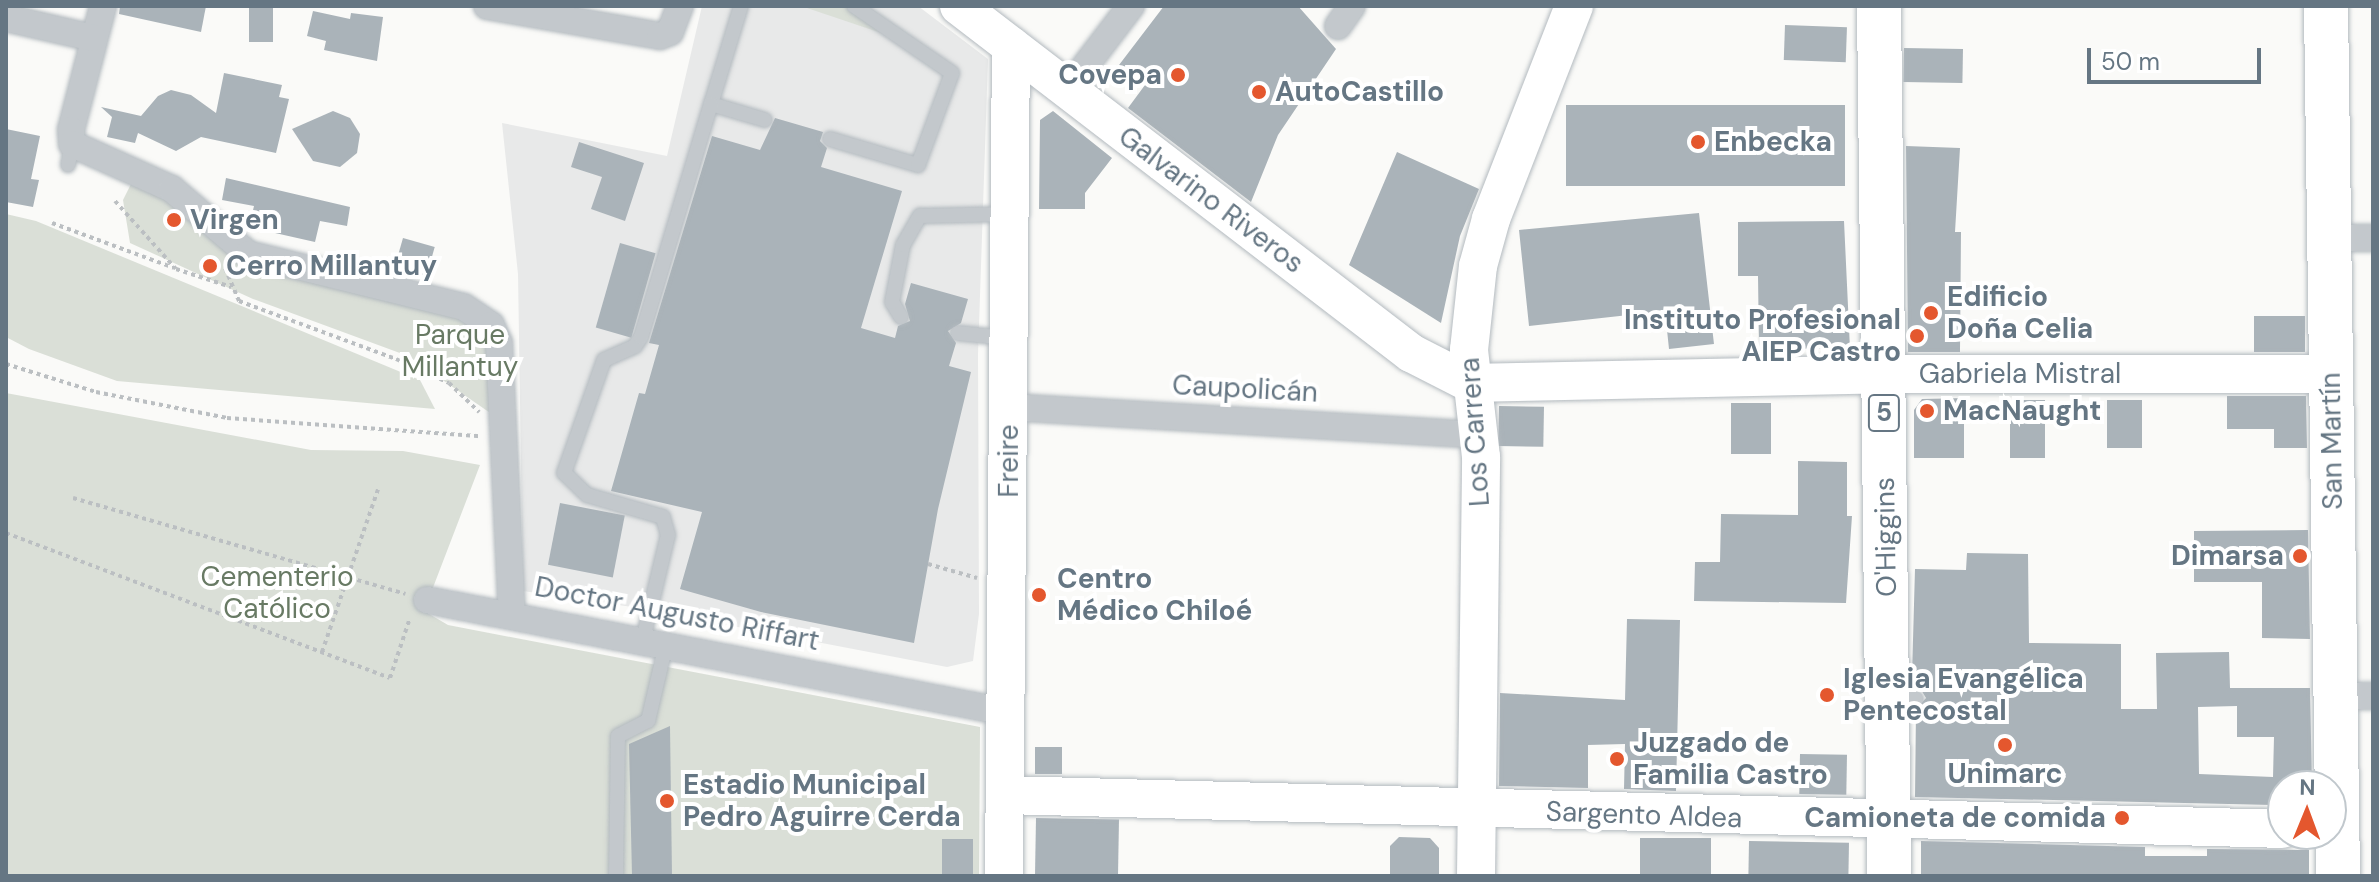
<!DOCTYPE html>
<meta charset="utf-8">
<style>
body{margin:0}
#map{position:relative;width:2379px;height:882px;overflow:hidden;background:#fafaf8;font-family:"DM Sans",sans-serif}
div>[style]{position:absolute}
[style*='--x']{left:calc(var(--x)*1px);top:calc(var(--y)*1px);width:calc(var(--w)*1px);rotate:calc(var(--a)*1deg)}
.built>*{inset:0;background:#e8e9e9}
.green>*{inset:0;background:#dadfd7}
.building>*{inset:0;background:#aab3b9;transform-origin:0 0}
.path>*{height:4px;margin-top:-2px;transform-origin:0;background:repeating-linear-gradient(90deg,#bbbfc2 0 4px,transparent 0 8px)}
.roads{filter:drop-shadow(0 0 2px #b3babf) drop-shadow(0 0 2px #b3babf)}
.lane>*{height:14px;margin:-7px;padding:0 7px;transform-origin:7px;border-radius:7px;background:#c3c8cc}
.street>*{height:26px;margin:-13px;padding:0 13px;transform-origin:13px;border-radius:13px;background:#c3c8cc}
.secondary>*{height:38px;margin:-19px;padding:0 19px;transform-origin:19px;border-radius:19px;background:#fff}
.highway>*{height:44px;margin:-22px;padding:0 22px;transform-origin:22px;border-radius:22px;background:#fff}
.dots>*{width:22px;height:22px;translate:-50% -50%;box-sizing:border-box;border:4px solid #fff;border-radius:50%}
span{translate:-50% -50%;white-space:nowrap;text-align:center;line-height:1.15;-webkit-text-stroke:8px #fff;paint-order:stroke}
.shield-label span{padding:2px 6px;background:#fff;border:2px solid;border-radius:6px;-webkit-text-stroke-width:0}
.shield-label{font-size:26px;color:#657683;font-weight:700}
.poi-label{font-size:28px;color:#657683;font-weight:700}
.right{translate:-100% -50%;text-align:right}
.left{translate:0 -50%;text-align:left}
.street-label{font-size:28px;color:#657683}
.park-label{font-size:28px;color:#687a64}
.frame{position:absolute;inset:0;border:8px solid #657683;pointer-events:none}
.north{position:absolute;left:2267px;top:770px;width:80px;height:80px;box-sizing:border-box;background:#fff;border:2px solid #c1c8cd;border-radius:50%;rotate:1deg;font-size:22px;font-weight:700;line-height:32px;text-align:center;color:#657683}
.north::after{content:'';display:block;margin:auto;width:28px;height:36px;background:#e4572e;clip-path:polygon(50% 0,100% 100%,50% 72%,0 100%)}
.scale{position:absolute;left:2087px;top:48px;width:174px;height:36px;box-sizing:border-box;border:4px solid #657683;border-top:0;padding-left:10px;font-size:24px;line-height:28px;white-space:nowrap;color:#657683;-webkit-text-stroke:6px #fff;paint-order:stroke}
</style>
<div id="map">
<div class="built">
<i style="clip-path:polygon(702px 6px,918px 6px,988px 59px,978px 355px,979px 614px,973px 661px,947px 667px,639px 608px,523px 591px,518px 274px,502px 123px,667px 156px)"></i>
</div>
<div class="green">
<i style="clip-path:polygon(801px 6px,854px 6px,905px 41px)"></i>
<i style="clip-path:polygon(134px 178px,250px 260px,466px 315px,485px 327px,496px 417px,408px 356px,253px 299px,130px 243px,123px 200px)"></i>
<i style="clip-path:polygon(6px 214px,36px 221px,420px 380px,435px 409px,117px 381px,29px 349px,6px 337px)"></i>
<i style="clip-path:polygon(6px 393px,311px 450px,403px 451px,480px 465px,424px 611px,448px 625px,980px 727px,979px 876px,6px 876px)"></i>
</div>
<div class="building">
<i style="clip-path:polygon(120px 6px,206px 6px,201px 32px,119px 14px)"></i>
<i style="left:249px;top:6px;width:24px;height:36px"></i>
<i style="clip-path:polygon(1164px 6px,1298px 6px,1336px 49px,1278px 135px,1251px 202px,1128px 108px,1145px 85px,1119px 65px)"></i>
<i style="clip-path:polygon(313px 11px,350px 19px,351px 13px,383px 17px,377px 61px,324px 50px,326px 41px,307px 36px)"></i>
<i style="left:1785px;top:25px;width:62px;height:35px;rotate:2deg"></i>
<i style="left:1904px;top:48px;width:59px;height:34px;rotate:1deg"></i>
<i style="clip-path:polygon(224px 73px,282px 85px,279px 97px,289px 99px,276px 153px,201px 137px,176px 151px,138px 133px,135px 143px,107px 137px,112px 117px,101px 107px,141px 116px,158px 96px,171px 90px,191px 95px,216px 113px)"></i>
<i style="left:1566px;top:105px;width:279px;height:81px"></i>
<i style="clip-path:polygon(333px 111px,350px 118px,360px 134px,357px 153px,340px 167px,313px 161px,292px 129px)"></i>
<i style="clip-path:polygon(1053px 111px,1112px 158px,1085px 193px,1085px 209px,1039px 209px,1040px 120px)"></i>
<i style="clip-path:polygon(775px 118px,823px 132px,820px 141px,827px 148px,821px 167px,902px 191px,861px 328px,895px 338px,898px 326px,910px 321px,905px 304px,911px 283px,968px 299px,961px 323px,948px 331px,956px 343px,949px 366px,971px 372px,938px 509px,914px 643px,761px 612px,680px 589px,702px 512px,611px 491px,639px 393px,645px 394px,659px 345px,649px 343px,712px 136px,760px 150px)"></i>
<i style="clip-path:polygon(6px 129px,40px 136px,31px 179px,39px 180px,33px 207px,6px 202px)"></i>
<i style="clip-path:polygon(579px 142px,644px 163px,625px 221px,591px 209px,602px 177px,571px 167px)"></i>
<i style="clip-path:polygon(1906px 146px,1960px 148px,1955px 232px,1961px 232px,1960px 352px,1908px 352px)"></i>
<i style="clip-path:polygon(1397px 152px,1479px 189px,1460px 236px,1441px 323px,1349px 265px)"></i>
<i style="clip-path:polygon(226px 178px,350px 207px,347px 226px,320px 221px,315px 242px,249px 227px,254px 206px,222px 200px)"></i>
<i style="clip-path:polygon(1699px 213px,1714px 344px,1669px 349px,1665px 311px,1529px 326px,1519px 230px)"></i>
<i style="clip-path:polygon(1844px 221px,1850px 349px,1759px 348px,1758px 276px,1738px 276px,1738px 222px)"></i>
<i style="left:403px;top:238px;width:33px;height:33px;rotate:16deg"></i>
<i style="left:620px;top:243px;width:37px;height:88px;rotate:16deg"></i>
<i style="left:2254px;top:316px;width:51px;height:36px"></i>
<i style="clip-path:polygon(2227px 396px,2306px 396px,2307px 448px,2274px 448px,2274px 429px,2227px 429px)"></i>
<i style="clip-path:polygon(1964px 398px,1964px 458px,1914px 458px,1914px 410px,1922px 399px)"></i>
<i style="left:2010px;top:400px;width:35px;height:58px"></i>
<i style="left:2107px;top:400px;width:35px;height:48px"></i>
<i style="left:1731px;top:403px;width:40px;height:51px"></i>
<i style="left:1499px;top:406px;width:45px;height:40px;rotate:1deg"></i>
<i style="clip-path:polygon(1798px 461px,1847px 462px,1847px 516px,1852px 516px,1846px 603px,1694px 601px,1695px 562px,1720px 562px,1721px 514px,1798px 515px)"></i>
<i style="left:560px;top:503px;width:66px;height:63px;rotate:11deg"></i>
<i style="clip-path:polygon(2308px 530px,2310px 639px,2262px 638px,2262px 582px,2194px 582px,2194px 531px)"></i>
<i style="clip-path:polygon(evenodd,1967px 553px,2028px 554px,2029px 643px,2121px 644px,2121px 709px,2157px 709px,2156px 653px,2229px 652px,2230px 688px,2310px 688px,2312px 786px,2283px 786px,2283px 804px,2272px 805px,1915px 797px,1916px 709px,1926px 698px,1912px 675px,1915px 569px,1966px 570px,1967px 553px,2237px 706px,2237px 737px,2274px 737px,2273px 777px,2199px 774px,2198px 707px,2237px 706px)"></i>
<i style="clip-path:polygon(1627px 619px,1680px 620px,1676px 791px,1624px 789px,1625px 744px,1588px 745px,1588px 788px,1499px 786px,1500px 693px,1625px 700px)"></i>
<i style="clip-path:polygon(670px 726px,672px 876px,632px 876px,629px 744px)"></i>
<i style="left:1035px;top:747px;width:27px;height:27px"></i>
<i style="left:1800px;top:754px;width:47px;height:40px;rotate:1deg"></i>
<i style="left:1036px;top:818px;width:83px;height:56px;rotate:1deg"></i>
<i style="clip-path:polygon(1399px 837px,1430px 838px,1439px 848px,1439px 876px,1390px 876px,1390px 846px)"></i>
<i style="left:1640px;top:838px;width:71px;height:38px"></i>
<i style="left:942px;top:839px;width:31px;height:37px"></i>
<i style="left:1749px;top:841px;width:100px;height:35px;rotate:1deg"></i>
<i style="clip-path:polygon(1921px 841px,2145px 847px,2145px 856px,2207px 856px,2207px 849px,2309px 850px,2309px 876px,1921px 876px)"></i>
</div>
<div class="path">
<i style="--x:115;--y:201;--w:91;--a:48.1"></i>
<i style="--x:176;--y:269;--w:58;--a:18.1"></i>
<i style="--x:52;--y:223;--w:130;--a:20.2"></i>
<i style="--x:225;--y:268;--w:36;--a:67"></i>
<i style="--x:239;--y:301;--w:167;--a:20.3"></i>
<i style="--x:396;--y:359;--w:58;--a:24.4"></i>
<i style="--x:449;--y:383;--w:42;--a:44"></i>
<i style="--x:6;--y:364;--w:94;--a:17.3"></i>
<i style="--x:96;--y:392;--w:134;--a:11.2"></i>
<i style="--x:227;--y:418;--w:254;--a:4.1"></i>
<i style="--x:73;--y:498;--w:346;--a:16.1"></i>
<i style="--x:6;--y:533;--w:410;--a:20.7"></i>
<i style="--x:390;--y:678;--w:63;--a:-71.6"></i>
<i style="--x:928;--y:564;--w:51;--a:15.9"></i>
<i style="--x:322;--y:652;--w:172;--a:-71"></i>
</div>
<div class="roads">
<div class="lane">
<i style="--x:741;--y:6;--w:102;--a:107"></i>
<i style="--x:711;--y:104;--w:56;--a:16.5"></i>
<i style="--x:830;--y:139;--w:92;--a:16.5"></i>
<i style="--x:918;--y:165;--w:98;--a:-69.7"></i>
<i style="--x:952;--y:73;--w:119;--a:-145.6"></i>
<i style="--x:68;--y:165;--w:21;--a:-79"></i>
<i style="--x:901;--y:317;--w:17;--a:-121"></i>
<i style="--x:892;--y:302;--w:58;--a:-79.1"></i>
<i style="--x:903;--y:245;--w:34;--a:-60"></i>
<i style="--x:920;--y:216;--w:90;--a:-1.3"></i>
<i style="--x:958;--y:333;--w:48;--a:5.9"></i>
<i style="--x:643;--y:639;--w:107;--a:-76.5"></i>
<i style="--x:668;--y:535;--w:19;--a:-106"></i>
<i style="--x:663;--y:517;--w:79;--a:-163.9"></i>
<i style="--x:587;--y:495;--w:32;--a:-136"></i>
<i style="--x:564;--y:473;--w:120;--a:-70.5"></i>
<i style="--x:604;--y:360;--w:34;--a:-24"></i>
<i style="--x:635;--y:346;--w:11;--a:-56"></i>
<i style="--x:641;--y:337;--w:243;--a:-73.3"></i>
<i style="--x:1892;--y:699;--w:24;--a:0"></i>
<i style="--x:616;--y:876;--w:140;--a:-89.2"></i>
<i style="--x:618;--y:736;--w:34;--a:-27"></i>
<i style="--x:648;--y:721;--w:79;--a:-76.8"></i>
</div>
<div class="street">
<i style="--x:103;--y:6;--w:128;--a:104.5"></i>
<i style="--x:71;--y:130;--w:14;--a:86"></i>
<i style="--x:72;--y:144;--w:110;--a:24.2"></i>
<i style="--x:172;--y:189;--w:100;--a:40.5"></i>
<i style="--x:248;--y:254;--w:222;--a:13.8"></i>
<i style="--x:464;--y:307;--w:32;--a:34"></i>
<i style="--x:491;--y:325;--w:20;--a:66"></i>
<i style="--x:499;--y:343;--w:272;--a:87.3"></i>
<i style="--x:487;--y:6;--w:176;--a:9.8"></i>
<i style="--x:660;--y:36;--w:11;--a:-22"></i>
<i style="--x:670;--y:32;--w:28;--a:-69"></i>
<i style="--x:6;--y:18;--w:89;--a:12.9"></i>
<i style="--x:1338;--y:26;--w:24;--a:-55"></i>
<i style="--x:1067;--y:90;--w:106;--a:-52.7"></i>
<i style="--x:2329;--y:238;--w:44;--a:0"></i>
<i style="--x:1009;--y:407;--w:470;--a:3.4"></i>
<i style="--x:427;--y:600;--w:590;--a:10.95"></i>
<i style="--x:2335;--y:696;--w:38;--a:0"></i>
</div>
<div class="secondary">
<i style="--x:959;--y:6;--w:570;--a:37.51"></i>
<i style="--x:1411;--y:353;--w:66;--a:27"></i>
<i style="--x:1470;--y:383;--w:414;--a:-1.2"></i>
<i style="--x:1884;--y:374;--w:447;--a:0"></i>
<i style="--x:1005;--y:795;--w:1278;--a:1.52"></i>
<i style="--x:1004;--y:876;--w:830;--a:-89.52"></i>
<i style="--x:1476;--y:876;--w:419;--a:-89.3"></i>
<i style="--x:1481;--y:457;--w:108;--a:-96.4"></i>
<i style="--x:1469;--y:350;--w:84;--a:-83.9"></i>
<i style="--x:1478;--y:266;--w:49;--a:-74.5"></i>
<i style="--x:1491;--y:219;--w:229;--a:-68.7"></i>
</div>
<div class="highway">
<i style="--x:1879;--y:6;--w:870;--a:89.34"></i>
<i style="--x:2326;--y:6;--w:870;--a:89.21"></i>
</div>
</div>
<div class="dots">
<i style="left:1178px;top:75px;background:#e4572e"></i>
<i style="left:1259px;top:92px;background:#e4572e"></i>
<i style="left:1698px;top:142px;background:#e4572e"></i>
<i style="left:174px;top:220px;background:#e4572e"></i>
<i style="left:210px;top:266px;background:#e4572e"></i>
<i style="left:1931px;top:313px;background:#e4572e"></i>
<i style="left:1917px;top:336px;background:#e4572e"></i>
<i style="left:1927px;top:411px;background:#e4572e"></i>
<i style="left:2300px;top:556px;background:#e4572e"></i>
<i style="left:1039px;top:595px;background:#e4572e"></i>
<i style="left:1827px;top:695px;background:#e4572e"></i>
<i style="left:2005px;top:745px;background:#e4572e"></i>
<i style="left:1617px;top:759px;background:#e4572e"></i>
<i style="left:667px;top:801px;background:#e4572e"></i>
<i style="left:2122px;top:818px;background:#e4572e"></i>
</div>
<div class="shield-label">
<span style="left:1884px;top:413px">5</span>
</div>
<div class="poi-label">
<span class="right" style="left:1162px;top:75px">Covepa</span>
<span class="left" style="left:1275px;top:92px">AutoCastillo</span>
<span class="left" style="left:1714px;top:142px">Enbecka</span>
<span class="left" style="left:190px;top:220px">Virgen</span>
<span class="left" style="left:226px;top:266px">Cerro Millantuy</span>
<span class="left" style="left:1947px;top:313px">Edificio<br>Doña Celia</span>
<span class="right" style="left:1901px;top:336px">Instituto Profesional<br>AIEP Castro</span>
<span class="left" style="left:1943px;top:411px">MacNaught</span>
<span class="right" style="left:2284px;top:556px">Dimarsa</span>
<span class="left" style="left:1057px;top:595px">Centro<br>Médico Chiloé</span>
<span class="left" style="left:1843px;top:695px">Iglesia Evangélica<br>Pentecostal</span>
<span class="left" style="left:1633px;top:759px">Juzgado de<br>Familia Castro</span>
<span style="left:2005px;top:774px">Unimarc</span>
<span class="left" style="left:683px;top:801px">Estadio Municipal<br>Pedro Aguirre Cerda</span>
<span class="right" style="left:2106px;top:818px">Camioneta de comida</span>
</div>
<div class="street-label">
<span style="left:1211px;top:200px;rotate:37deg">Galvarino Riveros</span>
<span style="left:2020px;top:374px">Gabriela Mistral</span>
<span style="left:1245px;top:389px;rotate:3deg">Caupolicán</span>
<span style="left:1475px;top:432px;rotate:-94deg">Los Carrera</span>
<span style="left:2332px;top:441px;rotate:-91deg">San Martín</span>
<span style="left:1009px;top:461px;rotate:-90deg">Freire</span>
<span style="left:1886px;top:537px;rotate:-91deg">O'Higgins</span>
<span style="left:677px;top:614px;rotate:11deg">Doctor Augusto Riffart</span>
<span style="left:1644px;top:815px;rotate:2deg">Sargento Aldea</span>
</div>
<div class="park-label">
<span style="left:460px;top:351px">Parque<br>Millantuy</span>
<span style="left:277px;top:593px">Cementerio<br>Católico</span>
</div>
<div class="frame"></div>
<div class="north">N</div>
<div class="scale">50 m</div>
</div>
